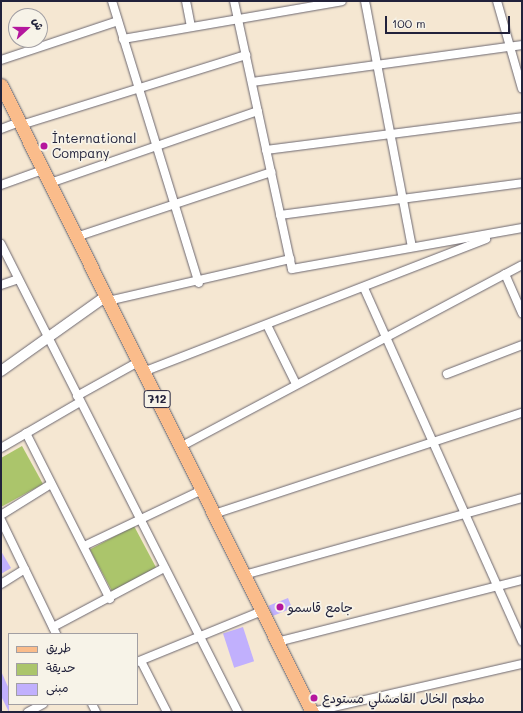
<!DOCTYPE html>
<meta charset="utf-8">
<style>
body{margin:0}
#map{position:relative;width:523px;height:713px;overflow:hidden;background:#f5e7d2;font-family:Mali,"Playpen Sans Arabic",sans-serif}
div>[style]{position:absolute}
[style*='--x']{left:calc(var(--x)*1px);top:calc(var(--y)*1px);width:calc(var(--w)*1px);rotate:calc(var(--a)*1deg)}
.green>*{inset:0;background:#abc56b;transform-origin:0 0}
.building>*{inset:0;background:#c1b0fd;transform-origin:0 0}
.roads{filter:drop-shadow(0 0 1px #6c6770) drop-shadow(0 0 1px #6c6770)}
.minor>*{height:8px;margin:-4px;padding:0 4px;transform-origin:4px;border-radius:4px;background:#fff}
.tertiary>*{height:10px;margin:-5px;padding:0 5px;transform-origin:5px;border-radius:5px;background:#fff}
.primary>*{height:13px;margin:-6.5px;padding:0 6.5px;transform-origin:6.5px;border-radius:6.5px;background:#fabc8b}
.dots>*{width:11px;height:11px;translate:-50% -50%;box-sizing:border-box;border:2px solid #f7f3e8;border-radius:50%}
span{translate:-50% -50%;white-space:nowrap;text-align:center;line-height:1.15;-webkit-text-stroke:3.5px #f7f3e8;paint-order:stroke}
.shield-label span{padding:1px 3px;background:#f7f3e8;border:1px solid;border-radius:3px;-webkit-text-stroke-width:0}
.shield-label{font-size:12px;color:#22223b;font-weight:700}
.poi-label{font-size:13px;color:#22223b}
.left{translate:0 -50%;text-align:left}
.frame{position:absolute;inset:0;border:2px solid #22223b;pointer-events:none}
.legend{position:absolute;left:8px;top:633px;width:130px;height:72px;box-sizing:border-box;background:#f7f3e8;border:1px solid #a29fa3;margin:0;padding:5px 7px;list-style:none;font-size:12px;color:#22223b}
.legend li{display:flex;align-items:center;gap:8px;height:20px}
.legend b{width:20px;border:1px solid #a29fa3}
.north{position:absolute;left:8px;top:8px;width:40px;height:40px;box-sizing:border-box;background:#f7f3e8;border:1px solid #a29fa3;border-radius:50%;rotate:69deg;font-size:11px;font-weight:700;line-height:16px;text-align:center;color:#22223b}
.north::after{content:'';display:block;margin:auto;width:14px;height:18px;background:#b5179e;clip-path:polygon(50% 0,100% 100%,50% 72%,0 100%)}
.scale{position:absolute;left:385px;top:16px;width:125px;height:18px;box-sizing:border-box;border:2px solid #22223b;border-top:0;padding-left:5px;font-size:12px;line-height:14px;white-space:nowrap;color:#22223b;-webkit-text-stroke:3px #f7f3e8;paint-order:stroke}
</style>
<div id="map">
<div class="green">
<i style="clip-path:polygon(22px 446px,43px 484px,1px 507px,1px 458px)"></i>
<i style="left:134px;top:526px;width:47px;height:50px;rotate:62deg"></i>
</div>
<div class="building">
<i style="clip-path:polygon(1px 551px,11px 568px,1px 574px)"></i>
<i style="left:288px;top:598px;width:11px;height:21px;rotate:68deg"></i>
<i style="left:243px;top:627px;width:36px;height:21px;rotate:72deg"></i>
<i style="clip-path:polygon(1px 671px,9px 689px,9px 712px,1px 696px)"></i>
</div>
<div class="roads">
<div class="minor">
<i style="--x:112;--y:1;--w:295;--a:72.9"></i>
<i style="--x:186;--y:1;--w:26;--a:79"></i>
<i style="--x:234;--y:1;--w:274;--a:77.8"></i>
<i style="--x:292;--y:269;--w:234;--a:-10.1"></i>
<i style="--x:365;--y:1;--w:250;--a:79.2"></i>
<i style="--x:497;--y:1;--w:91;--a:74.1"></i>
<i style="--x:123;--y:39;--w:222;--a:-9.8"></i>
<i style="--x:1;--y:60;--w:123;--a:-18.4"></i>
<i style="--x:252;--y:82;--w:273;--a:-7.8"></i>
<i style="--x:21;--y:125;--w:236;--a:-17.3"></i>
<i style="--x:1;--y:129;--w:19;--a:-21"></i>
<i style="--x:266;--y:150;--w:258;--a:-7.3"></i>
<i style="--x:50;--y:183;--w:220;--a:-19.1"></i>
<i style="--x:1;--y:185;--w:45;--a:-19.7"></i>
<i style="--x:280;--y:215;--w:244;--a:-7.5"></i>
<i style="--x:76;--y:237;--w:206;--a:-18.4"></i>
<i style="--x:1;--y:244;--w:525;--a:63.14"></i>
<i style="--x:505;--y:274;--w:43;--a:66.4"></i>
<i style="--x:1;--y:285;--w:18;--a:-19"></i>
<i style="--x:364;--y:288;--w:387;--a:65.9"></i>
<i style="--x:108;--y:301;--w:187;--a:-13"></i>
<i style="--x:267;--y:325;--w:66;--a:63.8"></i>
<i style="--x:143;--y:372;--w:368;--a:-21.2"></i>
<i style="--x:447;--y:374;--w:80;--a:-21.1"></i>
<i style="--x:77;--y:396;--w:70;--a:-29.1"></i>
<i style="--x:26;--y:433;--w:186;--a:63.2"></i>
<i style="--x:180;--y:447;--w:387;--a:-28"></i>
<i style="--x:1;--y:448;--w:91;--a:-30.2"></i>
<i style="--x:214;--y:514;--w:324;--a:-18.2"></i>
<i style="--x:1;--y:515;--w:59;--a:-31.8"></i>
<i style="--x:1;--y:520;--w:127;--a:64.2"></i>
<i style="--x:84;--y:546;--w:131;--a:-25.4"></i>
<i style="--x:244;--y:575;--w:288;--a:-15.5"></i>
<i style="--x:1;--y:584;--w:28;--a:-32"></i>
<i style="--x:53;--y:627;--w:126;--a:-28"></i>
<i style="--x:277;--y:642;--w:253;--a:-14.2"></i>
<i style="--x:141;--y:661;--w:57;--a:63"></i>
<i style="--x:137;--y:662;--w:135;--a:-22.2"></i>
<i style="--x:92;--y:704;--w:9;--a:63"></i>
<i style="--x:28;--y:712;--w:17;--a:-28"></i>
<i style="--x:312;--y:712;--w:215;--a:-12.9"></i>
</div>
<div class="tertiary">
<i style="--x:1;--y:371;--w:129;--a:-35.5"></i>
</div>
<div class="primary">
<i style="--x:1;--y:85;--w:700;--a:63.62"></i>
</div>
</div>
<div class="dots">
<i style="left:44px;top:146px;background:#b5179e"></i>
<i style="left:280px;top:607px;background:#b5179e"></i>
<i style="left:314px;top:698px;background:#b5179e"></i>
</div>
<div class="shield-label">
<span style="left:157px;top:399px">712</span>
</div>
<div class="poi-label">
<span class="left" style="left:52px;top:146px">İnternational<br>Company</span>
<span class="left" style="left:288px;top:607px">جامع قاسمو</span>
<span class="left" style="left:322px;top:698px">مطعم الخال القامشلي مستودع</span>
</div>
<div class="frame"></div>
<ul class="legend">
<li><b style="height:5px;background:#fabc8b"></b>طريق</li>
<li><b style="height:11px;background:#abc56b"></b>حديقة</li>
<li><b style="height:11px;background:#c1b0fd"></b>مبنى</li>
</ul>
<div class="north">ش</div>
<div class="scale">100 m</div>
</div>
